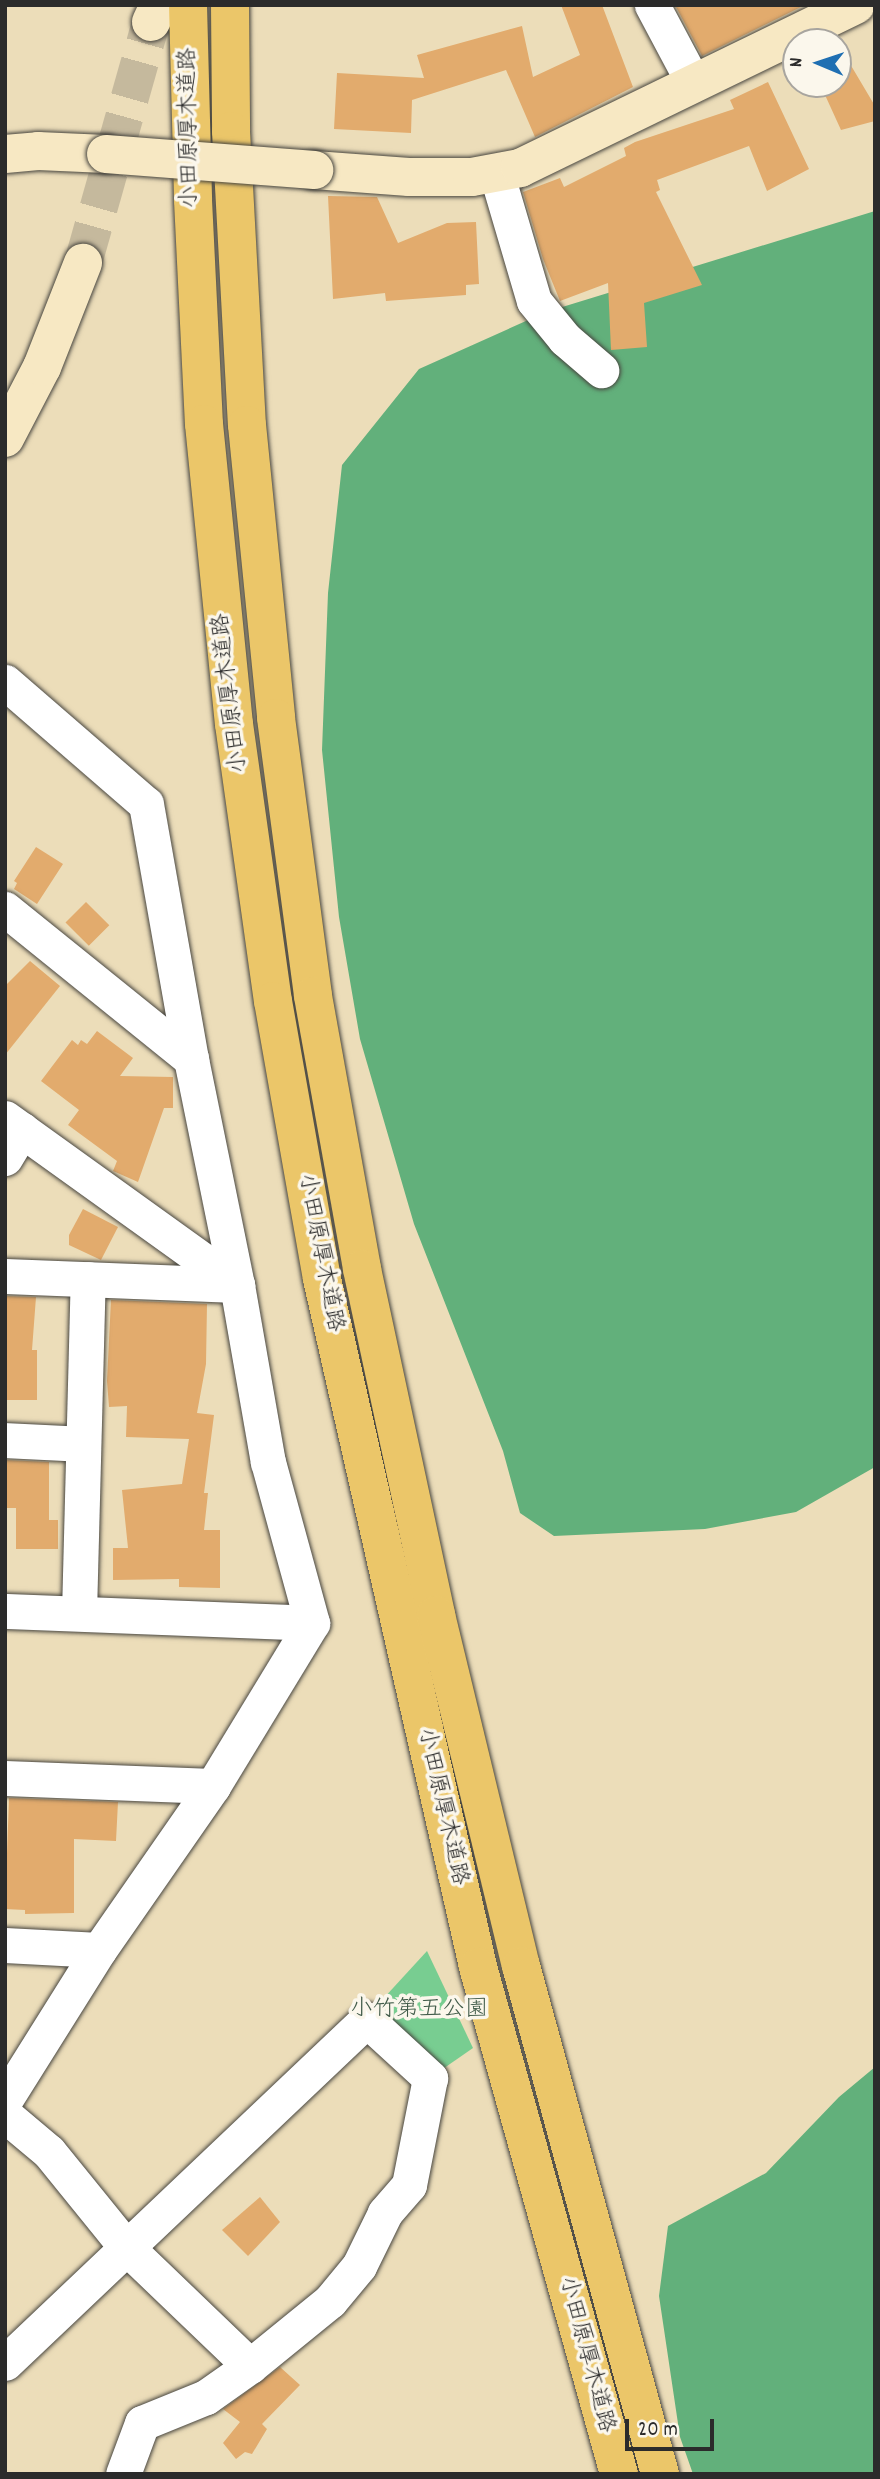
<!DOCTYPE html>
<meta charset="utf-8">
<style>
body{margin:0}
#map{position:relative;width:880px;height:2479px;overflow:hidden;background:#ecddb9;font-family:Dekko,"Klee One",sans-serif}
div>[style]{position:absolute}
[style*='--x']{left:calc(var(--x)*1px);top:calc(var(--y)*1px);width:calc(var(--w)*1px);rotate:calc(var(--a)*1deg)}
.green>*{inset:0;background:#78cd91}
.forest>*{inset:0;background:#62b07b}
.building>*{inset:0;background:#e2ab6d;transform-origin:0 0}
.secondary-tunnel>*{height:38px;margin-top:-19px;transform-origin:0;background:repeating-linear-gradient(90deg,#c5b99d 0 38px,transparent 0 57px)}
.roads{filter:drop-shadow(0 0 2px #484640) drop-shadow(0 0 2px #484640)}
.street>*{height:35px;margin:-17.5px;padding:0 17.5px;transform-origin:17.5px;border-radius:17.5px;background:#fff}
.secondary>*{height:38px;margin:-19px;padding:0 19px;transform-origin:19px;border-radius:19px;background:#f7e8c3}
.highway>*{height:38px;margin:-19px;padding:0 19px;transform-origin:19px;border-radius:19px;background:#ebc669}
.bridges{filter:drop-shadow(0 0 2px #484640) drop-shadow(0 0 2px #484640)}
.secondary-bridge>*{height:38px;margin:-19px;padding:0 19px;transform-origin:19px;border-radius:19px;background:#f7e8c3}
span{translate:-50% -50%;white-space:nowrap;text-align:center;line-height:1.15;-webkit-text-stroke:7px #fbf7ec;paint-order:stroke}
.street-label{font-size:23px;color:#2b2b2b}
.park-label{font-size:23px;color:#425c4a}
.frame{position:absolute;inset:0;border:7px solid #2b2b2b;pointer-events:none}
.north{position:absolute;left:782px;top:28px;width:70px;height:70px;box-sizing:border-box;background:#fbf7ec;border:2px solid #a8a59f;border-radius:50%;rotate:272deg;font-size:19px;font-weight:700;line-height:28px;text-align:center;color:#2b2b2b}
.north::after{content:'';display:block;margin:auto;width:24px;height:32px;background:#1f6fb2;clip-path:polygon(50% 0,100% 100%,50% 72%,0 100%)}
.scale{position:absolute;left:625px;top:2419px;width:89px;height:32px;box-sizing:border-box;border:4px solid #2b2b2b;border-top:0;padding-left:9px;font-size:21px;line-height:24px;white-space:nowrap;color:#2b2b2b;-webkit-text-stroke:5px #fbf7ec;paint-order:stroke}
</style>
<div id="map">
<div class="green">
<i style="clip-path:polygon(427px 1951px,473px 2048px,437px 2073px,371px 2012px)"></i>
</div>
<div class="forest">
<i style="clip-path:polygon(875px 211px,875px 1467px,796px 1512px,705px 1529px,554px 1536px,520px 1513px,503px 1451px,414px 1224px,360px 1039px,339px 917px,322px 750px,328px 593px,342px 465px,419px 369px,546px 312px)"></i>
<i style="clip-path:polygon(875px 2067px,875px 2474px,693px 2474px,680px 2437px,659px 2296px,668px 2226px,766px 2173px,839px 2097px)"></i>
</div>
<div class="building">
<i style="clip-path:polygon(561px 5px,602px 5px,633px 87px,535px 137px,506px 70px,412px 100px,411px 133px,334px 129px,337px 73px,424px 78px,417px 55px,522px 26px,533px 77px,580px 55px)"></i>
<i style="clip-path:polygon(675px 5px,805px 5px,702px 56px)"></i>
<i style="clip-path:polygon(840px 47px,875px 106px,875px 121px,841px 130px,820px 84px,838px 84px)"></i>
<i style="clip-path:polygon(768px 82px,809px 169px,767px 191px,749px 146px,657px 180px,660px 190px,656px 192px,702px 285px,644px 303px,647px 347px,611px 350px,608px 283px,560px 301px,543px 259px,523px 192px,560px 178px,564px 187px,626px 156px,624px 148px,635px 142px,734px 109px,730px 100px)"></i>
<i style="clip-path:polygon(328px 196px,377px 197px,398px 243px,447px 223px,476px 222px,479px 284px,466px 285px,466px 295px,386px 301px,385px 293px,333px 299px)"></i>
<i style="clip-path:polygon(36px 847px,63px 864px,37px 904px,14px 889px,17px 883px,14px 881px)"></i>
<i style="left:86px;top:902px;width:33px;height:29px;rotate:45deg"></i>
<i style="clip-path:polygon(30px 961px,60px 986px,5px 1055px,5px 986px)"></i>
<i style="clip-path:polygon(97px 1031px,133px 1058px,120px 1076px,173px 1077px,173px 1108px,164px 1108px,138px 1182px,113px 1171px,117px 1161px,68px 1125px,79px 1110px,41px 1081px,72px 1040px,78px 1045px,81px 1040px,87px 1044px)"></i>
<i style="clip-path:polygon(83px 1209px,118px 1227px,101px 1260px,69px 1245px,69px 1235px)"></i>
<i style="clip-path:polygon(5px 1296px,36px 1297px,32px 1350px,37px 1350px,37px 1400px,7px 1400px)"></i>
<i style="clip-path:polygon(111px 1300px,207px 1304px,206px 1364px,197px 1413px,214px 1415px,204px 1493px,208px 1493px,204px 1530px,220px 1530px,220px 1588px,179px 1587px,179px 1579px,113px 1580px,113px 1548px,128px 1548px,122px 1490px,182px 1484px,189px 1439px,126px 1437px,127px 1406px,109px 1407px,107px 1381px)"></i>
<i style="clip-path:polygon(5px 1460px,49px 1462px,49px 1520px,58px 1520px,58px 1549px,16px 1549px,16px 1508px,5px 1508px)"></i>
<i style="clip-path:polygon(9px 1798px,118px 1802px,116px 1841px,74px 1839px,74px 1913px,25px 1914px,25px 1910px,5px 1909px)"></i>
<i style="clip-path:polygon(260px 2197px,280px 2222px,248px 2256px,222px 2230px)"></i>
<i style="clip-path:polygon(280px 2367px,300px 2385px,262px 2424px,267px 2429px,252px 2454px,245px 2452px,236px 2459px,223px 2443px,240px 2422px,223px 2409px)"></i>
</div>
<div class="secondary-tunnel">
<i style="--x:83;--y:263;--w:250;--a:-74.2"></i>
</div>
<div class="roads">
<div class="street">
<i style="--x:652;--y:5;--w:89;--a:62"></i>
<i style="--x:496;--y:172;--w:134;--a:73.6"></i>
<i style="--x:534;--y:301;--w:49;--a:50.8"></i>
<i style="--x:565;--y:339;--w:48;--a:40.7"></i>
<i style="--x:5;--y:682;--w:186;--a:40.9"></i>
<i style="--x:146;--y:804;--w:259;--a:80"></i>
<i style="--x:191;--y:1059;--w:231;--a:78.5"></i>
<i style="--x:237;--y:1285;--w:232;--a:-177.8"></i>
<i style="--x:5;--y:909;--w:239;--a:38.9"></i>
<i style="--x:5;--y:1118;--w:286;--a:35.7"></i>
<i style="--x:237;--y:1285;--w:180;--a:80.1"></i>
<i style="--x:268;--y:1462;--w:167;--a:74.7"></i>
<i style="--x:5;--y:1158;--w:33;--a:-59"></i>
<i style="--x:5;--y:1440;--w:78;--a:2.9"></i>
<i style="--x:5;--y:1611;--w:307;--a:2.2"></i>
<i style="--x:312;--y:1623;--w:191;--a:121.3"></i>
<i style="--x:213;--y:1786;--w:200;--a:124.8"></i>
<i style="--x:99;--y:1950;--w:177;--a:122.1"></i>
<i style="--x:79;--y:1613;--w:334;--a:-88.5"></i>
<i style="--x:5;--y:1778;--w:208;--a:2.2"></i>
<i style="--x:5;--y:1945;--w:94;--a:3"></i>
<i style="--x:5;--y:2115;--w:57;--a:40.1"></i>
<i style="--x:49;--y:2152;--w:122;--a:51"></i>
<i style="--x:126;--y:2247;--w:172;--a:43.8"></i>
<i style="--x:5;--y:2363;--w:499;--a:-43.5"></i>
<i style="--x:367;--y:2020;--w:86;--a:42.6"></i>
<i style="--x:430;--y:2078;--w:109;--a:101.1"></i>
<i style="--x:409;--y:2185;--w:37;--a:131"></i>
<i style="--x:385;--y:2213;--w:59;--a:116.1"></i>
<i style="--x:359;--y:2266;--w:45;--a:129.6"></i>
<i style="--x:330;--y:2301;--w:103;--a:140.9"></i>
<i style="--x:250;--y:2366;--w:54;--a:144.8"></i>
<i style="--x:206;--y:2397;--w:69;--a:157.9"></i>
<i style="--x:142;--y:2423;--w:54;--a:110.4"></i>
</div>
<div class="secondary">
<i style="--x:151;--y:22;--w:19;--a:-65"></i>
<i style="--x:5;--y:154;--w:33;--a:-5"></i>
<i style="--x:38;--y:151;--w:68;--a:2.5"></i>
<i style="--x:314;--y:170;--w:95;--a:4.2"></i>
<i style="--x:409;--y:177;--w:63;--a:0"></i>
<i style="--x:472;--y:177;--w:49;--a:-10.6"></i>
<i style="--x:520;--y:168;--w:373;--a:-25.9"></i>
<i style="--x:5;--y:438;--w:80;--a:-62.5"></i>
<i style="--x:42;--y:367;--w:112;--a:-68.5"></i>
</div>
<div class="highway">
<i style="--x:188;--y:5;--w:195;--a:88.5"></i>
<i style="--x:193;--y:200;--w:224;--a:87.2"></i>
<i style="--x:204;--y:424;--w:301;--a:84.3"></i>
<i style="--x:234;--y:724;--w:280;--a:82"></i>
<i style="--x:273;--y:1001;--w:282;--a:80"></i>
<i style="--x:322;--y:1279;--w:705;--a:77.22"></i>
<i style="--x:478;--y:1967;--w:526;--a:74.46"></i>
<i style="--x:230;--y:5;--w:126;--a:89.5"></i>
<i style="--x:231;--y:131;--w:294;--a:86.9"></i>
<i style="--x:247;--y:425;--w:294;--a:84.3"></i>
<i style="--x:276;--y:718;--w:280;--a:82.4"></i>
<i style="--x:313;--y:996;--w:277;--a:79.8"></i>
<i style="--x:362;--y:1269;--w:354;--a:77.9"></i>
<i style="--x:436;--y:1615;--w:361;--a:76.4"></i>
<i style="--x:521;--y:1966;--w:527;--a:74.7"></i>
</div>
</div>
<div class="bridges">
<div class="secondary-bridge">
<i style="--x:106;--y:154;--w:209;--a:4.4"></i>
</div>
</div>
<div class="street-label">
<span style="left:191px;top:128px;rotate:-91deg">小田原厚木道路</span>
<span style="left:232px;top:693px;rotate:-97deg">小田原厚木道路</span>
<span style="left:319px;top:1253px;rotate:79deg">小田原厚木道路</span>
<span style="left:441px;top:1807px;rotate:77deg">小田原厚木道路</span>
<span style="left:585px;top:2355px;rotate:75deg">小田原厚木道路</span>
</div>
<div class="park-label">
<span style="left:419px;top:2011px">小竹第五公園</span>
</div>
<div class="frame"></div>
<div class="north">N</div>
<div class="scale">20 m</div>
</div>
